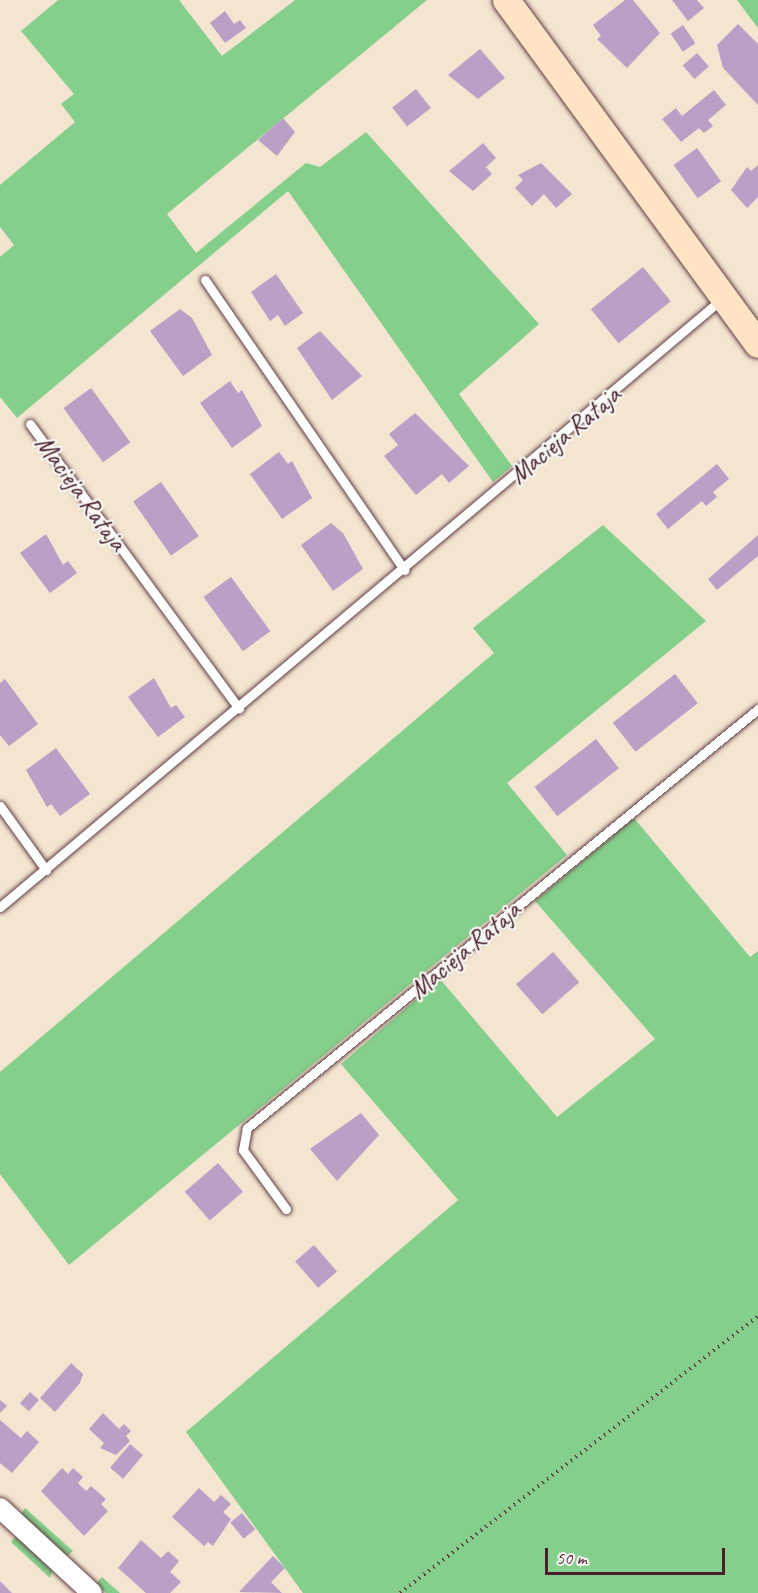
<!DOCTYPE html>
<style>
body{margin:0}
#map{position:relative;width:758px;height:1593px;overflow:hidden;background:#f3e5d0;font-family:Caveat,sans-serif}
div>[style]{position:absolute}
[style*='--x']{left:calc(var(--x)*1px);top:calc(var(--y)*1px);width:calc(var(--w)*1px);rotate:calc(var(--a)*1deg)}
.green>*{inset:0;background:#85cf8c}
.building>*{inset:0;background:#ba9fc7;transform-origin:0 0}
.path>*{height:4px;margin-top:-2px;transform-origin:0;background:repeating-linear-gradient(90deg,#633d44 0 1.5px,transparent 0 6px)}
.roads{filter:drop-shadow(0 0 2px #633d44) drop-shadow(0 0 2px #633d44)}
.lane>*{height:9px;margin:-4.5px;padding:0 4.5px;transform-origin:4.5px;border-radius:4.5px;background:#fff}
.street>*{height:20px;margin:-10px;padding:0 10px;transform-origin:10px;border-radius:10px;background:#fff}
.secondary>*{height:27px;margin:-13.5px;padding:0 13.5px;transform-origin:13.5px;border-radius:13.5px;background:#fee4c5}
span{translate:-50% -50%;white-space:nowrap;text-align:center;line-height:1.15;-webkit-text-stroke:4.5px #f6f6f2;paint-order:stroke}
.street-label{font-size:26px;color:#4a1f2b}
.scale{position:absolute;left:545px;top:1548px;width:180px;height:27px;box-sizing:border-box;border:3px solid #4a1f2b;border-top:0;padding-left:8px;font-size:18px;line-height:21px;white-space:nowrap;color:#4a1f2b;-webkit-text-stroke:4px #f6f6f2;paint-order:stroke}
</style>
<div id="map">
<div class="green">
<i style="clip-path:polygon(58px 0,179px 0,222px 56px,295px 0,427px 0,167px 214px,196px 253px,306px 163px,320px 167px,366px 132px,539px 324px,459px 394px,512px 466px,493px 482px,288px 191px,17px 418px,0 397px,0 257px,14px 245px,0 227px,0 185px,75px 122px,61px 104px,74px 94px,21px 31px)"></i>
<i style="clip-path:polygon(737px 0,758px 0,758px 28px)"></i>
<i style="clip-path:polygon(603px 525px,706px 621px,507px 783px,567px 855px,69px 1265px,0 1174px,0 1072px,494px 653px,473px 628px)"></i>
<i style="clip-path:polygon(634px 818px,750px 957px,758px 951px,758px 1593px,303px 1593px,186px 1432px,458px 1200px,341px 1064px,440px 979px,557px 1117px,655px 1039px,535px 901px)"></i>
<i style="clip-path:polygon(25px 1508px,73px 1551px,65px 1558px,20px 1516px)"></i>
<i style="clip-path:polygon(17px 1535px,53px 1569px,50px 1578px,11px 1542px)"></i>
<i style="clip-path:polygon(102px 1577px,120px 1593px,106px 1593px,96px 1584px)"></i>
</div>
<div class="building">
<i style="clip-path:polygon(625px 0,633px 0,660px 33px,627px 68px,597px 39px,601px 36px,593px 25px)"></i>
<i style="clip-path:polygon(672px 0,697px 0,704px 8px,688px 21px)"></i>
<i style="clip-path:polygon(225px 11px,234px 24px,240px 20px,246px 28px,225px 43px,210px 23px)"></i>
<i style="clip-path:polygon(738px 24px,758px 44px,758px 105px,723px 68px,717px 45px)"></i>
<i style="left:683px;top:25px;width:22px;height:15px;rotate:56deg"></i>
<i style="clip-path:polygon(480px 49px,505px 78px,478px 99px,448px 75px)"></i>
<i style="left:697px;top:53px;width:18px;height:19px;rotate:49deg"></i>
<i style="left:416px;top:89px;width:24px;height:30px;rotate:52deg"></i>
<i style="clip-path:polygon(714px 90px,726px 105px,708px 120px,713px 126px,704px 133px,699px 128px,681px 142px,662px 119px,676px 108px,682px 116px)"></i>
<i style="clip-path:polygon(283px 118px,295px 132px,277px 156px,258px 140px)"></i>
<i style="clip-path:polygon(483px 143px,496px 158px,486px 167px,492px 174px,473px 191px,449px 171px)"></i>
<i style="left:697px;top:148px;width:41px;height:29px;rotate:54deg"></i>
<i style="clip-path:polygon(541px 163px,572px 194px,556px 208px,544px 194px,532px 206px,515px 188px,523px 180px,518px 175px)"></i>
<i style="clip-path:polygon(758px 165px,758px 197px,747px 208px,731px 190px,747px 167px,751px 171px)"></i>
<i style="left:643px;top:267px;width:44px;height:67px;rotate:51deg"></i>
<i style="clip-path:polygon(276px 274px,303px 313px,285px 326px,278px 315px,270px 321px,251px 292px)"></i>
<i style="clip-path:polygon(180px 309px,192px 318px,212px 355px,183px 376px,150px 331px)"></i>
<i style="clip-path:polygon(320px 331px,362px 376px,332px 400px,297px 348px)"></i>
<i style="clip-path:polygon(230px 381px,238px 393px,242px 390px,262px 426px,232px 448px,200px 403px)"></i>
<i style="left:91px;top:388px;width:67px;height:34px;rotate:54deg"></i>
<i style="clip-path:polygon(415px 413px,469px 466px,449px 483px,442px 474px,416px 495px,384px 456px,398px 445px,389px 434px)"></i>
<i style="clip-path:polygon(279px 452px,288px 464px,292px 461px,312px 498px,282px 519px,250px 474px)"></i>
<i style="clip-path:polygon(717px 464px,729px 479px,713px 492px,717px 497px,706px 506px,702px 501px,668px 529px,656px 514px)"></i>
<i style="left:161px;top:482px;width:66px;height:34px;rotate:55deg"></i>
<i style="clip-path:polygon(331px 523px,343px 533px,363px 569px,333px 591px,301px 545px)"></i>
<i style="clip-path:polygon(46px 534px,63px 565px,68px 561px,77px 573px,50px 593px,20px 553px)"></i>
<i style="clip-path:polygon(758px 535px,758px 556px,717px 590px,708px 579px)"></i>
<i style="left:231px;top:577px;width:67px;height:34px;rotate:54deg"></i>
<i style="left:675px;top:674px;width:37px;height:79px;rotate:52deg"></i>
<i style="clip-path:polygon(154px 678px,171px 708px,176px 705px,185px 717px,158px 737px,128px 697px)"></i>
<i style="clip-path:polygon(5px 679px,38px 724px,9px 746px,0 735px,0 683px)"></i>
<i style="left:596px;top:739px;width:37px;height:78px;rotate:52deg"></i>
<i style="clip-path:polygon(56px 748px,90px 794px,60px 816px,51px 804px,47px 807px,26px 770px)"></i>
<i style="left:553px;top:952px;width:40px;height:49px;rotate:49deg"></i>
<i style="clip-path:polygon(361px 1113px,379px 1135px,337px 1181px,310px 1149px)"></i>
<i style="left:218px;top:1163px;width:38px;height:44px;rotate:49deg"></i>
<i style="left:314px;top:1245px;width:35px;height:25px;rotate:49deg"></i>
<i style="clip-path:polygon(71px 1363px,83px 1374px,80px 1383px,55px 1412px,40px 1398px)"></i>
<i style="left:30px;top:1392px;width:12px;height:15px;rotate:42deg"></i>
<i style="clip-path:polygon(0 1400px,7px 1406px,0 1413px)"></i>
<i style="clip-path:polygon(103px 1413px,119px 1429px,124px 1424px,131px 1431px,126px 1436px,130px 1441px,116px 1455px,100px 1448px,104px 1443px,89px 1429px)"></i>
<i style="clip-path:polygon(0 1420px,21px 1438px,27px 1431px,39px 1442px,12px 1473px,0 1463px)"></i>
<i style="left:130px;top:1444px;width:17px;height:31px;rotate:40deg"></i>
<i style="clip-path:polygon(62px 1468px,68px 1474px,73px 1468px,83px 1477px,78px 1483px,86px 1491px,91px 1486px,106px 1499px,101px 1504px,108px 1511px,84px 1536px,41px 1491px)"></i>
<i style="clip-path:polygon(199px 1488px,214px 1502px,221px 1495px,231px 1504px,223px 1512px,231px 1519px,213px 1546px,208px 1542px,204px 1546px,172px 1517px)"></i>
<i style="left:242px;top:1513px;width:21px;height:15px;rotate:51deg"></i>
<i style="clip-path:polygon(141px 1540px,161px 1558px,168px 1551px,179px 1561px,170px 1572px,181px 1582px,170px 1593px,146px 1593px,118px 1568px)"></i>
<i style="clip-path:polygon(273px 1556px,285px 1568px,271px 1582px,282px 1593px,239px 1592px)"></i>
<i style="clip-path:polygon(0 1581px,12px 1593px,0 1593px)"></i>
</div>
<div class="path">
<i style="--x:400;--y:1593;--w:453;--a:-37.7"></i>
</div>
<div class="roads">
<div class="lane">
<i style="--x:205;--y:280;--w:352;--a:55.5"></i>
<i style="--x:30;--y:424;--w:353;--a:53.7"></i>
<i style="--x:0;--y:806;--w:79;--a:54.3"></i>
<i style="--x:0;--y:907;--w:945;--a:-40.11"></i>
<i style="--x:286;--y:1209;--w:73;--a:-126.1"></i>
<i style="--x:243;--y:1150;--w:22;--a:-80"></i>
<i style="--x:247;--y:1128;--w:661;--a:-39.35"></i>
</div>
<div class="street">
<i style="--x:0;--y:1508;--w:125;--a:42.7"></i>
</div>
<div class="secondary">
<i style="--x:506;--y:0;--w:426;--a:53.8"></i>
</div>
</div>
<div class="street-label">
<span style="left:565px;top:435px;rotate:-40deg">Macieja Rataja</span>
<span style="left:81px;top:493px;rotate:54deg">Macieja Rataja</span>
<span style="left:465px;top:950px;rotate:-40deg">Macieja Rataja</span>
</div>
<div class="scale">50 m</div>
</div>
